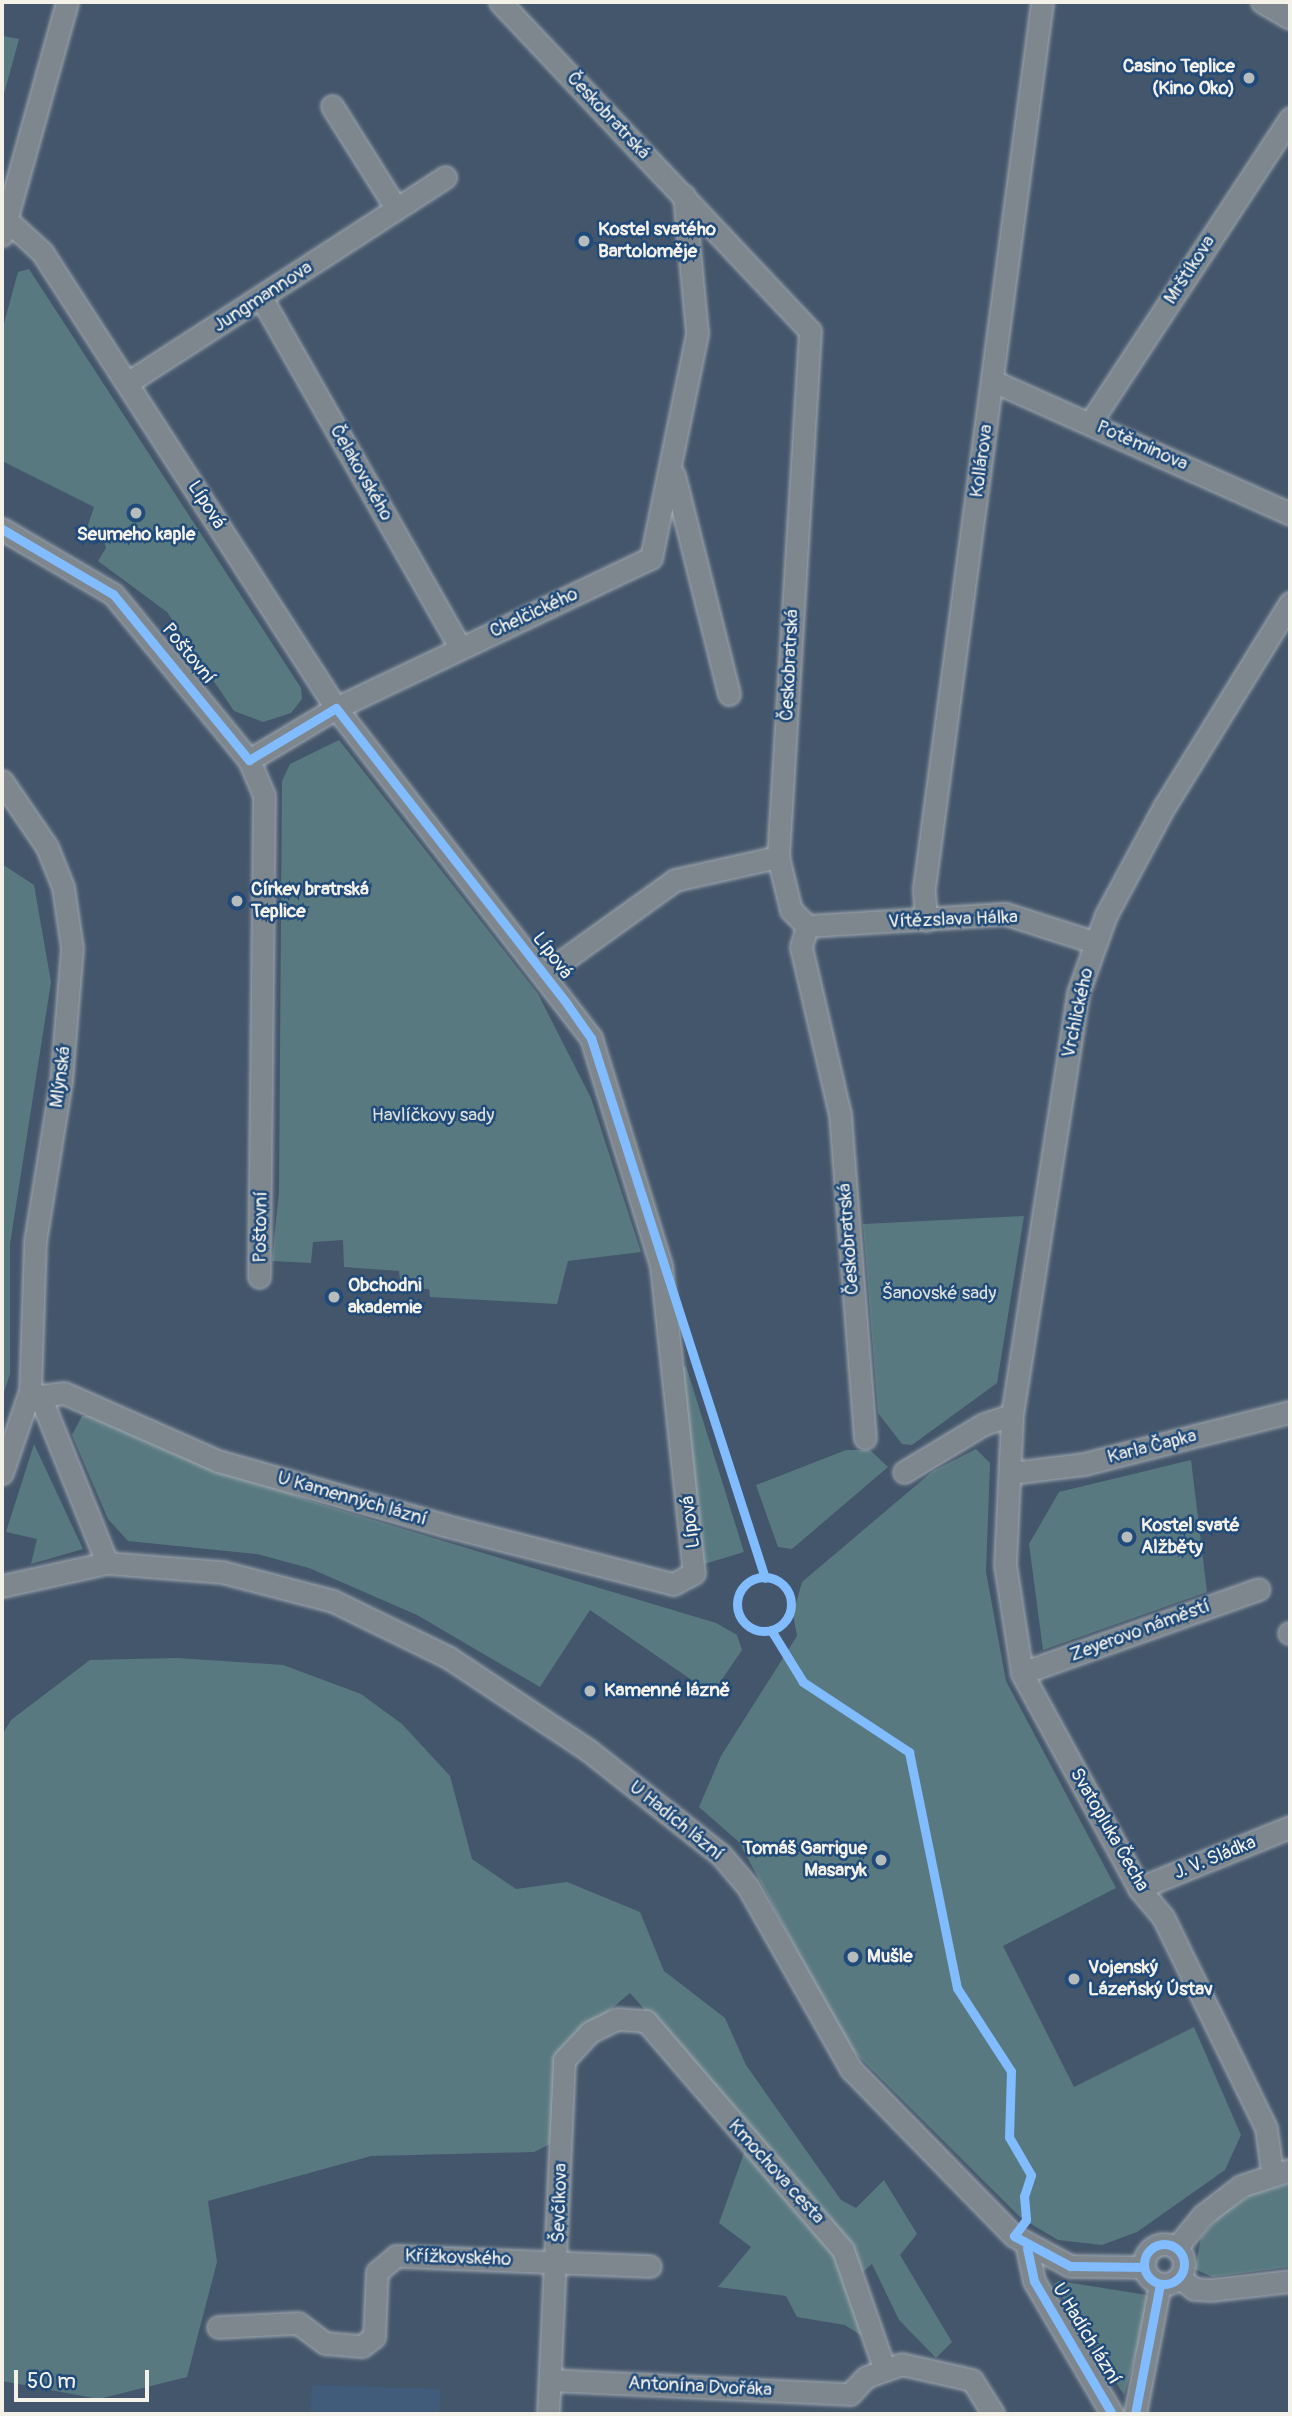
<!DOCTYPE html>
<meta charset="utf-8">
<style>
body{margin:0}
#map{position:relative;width:1292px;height:2416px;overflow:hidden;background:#44566b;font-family:Pangolin,sans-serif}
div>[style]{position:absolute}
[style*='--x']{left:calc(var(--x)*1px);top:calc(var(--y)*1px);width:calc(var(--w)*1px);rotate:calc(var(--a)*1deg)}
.built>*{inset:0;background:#415c7b}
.green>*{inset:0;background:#597980}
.roads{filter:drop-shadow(0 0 2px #a3aab2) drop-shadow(0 0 2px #a3aab2)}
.minor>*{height:21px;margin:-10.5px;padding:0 10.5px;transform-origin:10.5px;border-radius:10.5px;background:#7e878e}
.minor>.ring{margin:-10.5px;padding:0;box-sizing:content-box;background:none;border:21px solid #7e878e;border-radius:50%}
.cycleway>*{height:9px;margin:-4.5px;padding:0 4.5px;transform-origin:4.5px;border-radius:4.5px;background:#80bcff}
.cycleway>.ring{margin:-4.5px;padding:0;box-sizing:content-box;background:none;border:9px solid #80bcff;border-radius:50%}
.dots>*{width:19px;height:19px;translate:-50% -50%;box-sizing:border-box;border:4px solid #1f4a7a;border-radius:50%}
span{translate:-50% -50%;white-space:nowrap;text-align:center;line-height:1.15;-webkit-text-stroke:5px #1f4a7a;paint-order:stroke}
.poi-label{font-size:19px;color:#f4f1e8;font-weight:700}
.right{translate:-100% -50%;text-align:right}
.left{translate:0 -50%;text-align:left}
.street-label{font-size:19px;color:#f4f1e8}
.park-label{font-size:19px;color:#dde0d9}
.frame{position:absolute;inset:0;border:4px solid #f4f1e8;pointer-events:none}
.scale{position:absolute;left:14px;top:2370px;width:135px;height:32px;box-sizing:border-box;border:4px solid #f4f1e8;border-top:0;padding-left:9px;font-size:21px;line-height:24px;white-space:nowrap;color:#f4f1e8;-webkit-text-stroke:5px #1f4a7a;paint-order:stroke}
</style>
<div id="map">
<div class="built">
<i style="clip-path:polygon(312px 2385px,441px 2389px,439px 2414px,310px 2414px)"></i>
</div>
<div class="green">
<i style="clip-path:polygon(2px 36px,19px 39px,2px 101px)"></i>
<i style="clip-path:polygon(29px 269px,301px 688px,302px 699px,291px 713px,263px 722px,234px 711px,167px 612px,98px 561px,106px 548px,103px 536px,87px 528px,94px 507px,2px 461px,2px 331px,18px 272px)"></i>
<i style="clip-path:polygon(339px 740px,538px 994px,591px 1098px,641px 1252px,568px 1261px,557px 1304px,430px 1297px,429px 1289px,401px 1288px,399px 1271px,344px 1267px,343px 1240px,313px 1242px,311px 1263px,272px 1261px,279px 1192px,282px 781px,290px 764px)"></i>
<i style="clip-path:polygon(2px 864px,34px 885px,51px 982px,10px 1244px,10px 1374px,2px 1398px)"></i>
<i style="clip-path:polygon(1024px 1216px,997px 1383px,912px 1445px,902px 1444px,878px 1413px,863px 1224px)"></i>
<i style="clip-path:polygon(686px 1366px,744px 1552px,704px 1564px,681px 1369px)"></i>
<i style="clip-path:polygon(100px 1415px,307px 1500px,716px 1623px,737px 1635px,742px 1650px,712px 1694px,590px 1610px,540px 1687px,417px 1615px,309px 1568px,257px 1554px,128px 1541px,108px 1519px,72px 1435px,82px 1416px)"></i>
<i style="clip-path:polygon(34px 1444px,83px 1549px,31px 1564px,37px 1539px,6px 1532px)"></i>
<i style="clip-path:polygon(976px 1449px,990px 1463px,986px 1572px,1006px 1681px,1116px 1888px,1003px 1946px,1074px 2087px,1194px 2027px,1241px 2135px,1225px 2170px,1137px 2232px,1102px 2245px,1058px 2240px,1021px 2218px,848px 2046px,739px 1842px,699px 1807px,721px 1756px,797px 1636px,793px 1614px,802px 1582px,933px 1471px)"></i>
<i style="clip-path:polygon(846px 1450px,870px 1450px,888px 1467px,792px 1549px,778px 1547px,756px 1485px)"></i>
<i style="clip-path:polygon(1191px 1460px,1207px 1592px,1043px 1650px,1029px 1544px,1059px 1492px)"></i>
<i style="clip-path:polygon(177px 1658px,283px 1665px,361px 1694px,402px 1724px,450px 1776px,472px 1859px,516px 1889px,567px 1882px,640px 1912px,664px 1971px,725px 2018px,746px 2065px,841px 2200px,856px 2208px,884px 2180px,917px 2234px,900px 2255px,952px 2342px,936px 2358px,899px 2320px,872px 2264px,851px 2282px,865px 2338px,845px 2325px,797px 2317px,786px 2296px,718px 2287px,751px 2247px,719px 2223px,752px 2131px,630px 1993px,557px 2055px,550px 2144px,534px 2152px,371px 2156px,208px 2201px,217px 2262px,187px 2377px,99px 2399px,2px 2381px,2px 1735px,11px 1720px,90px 1660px)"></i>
<i style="clip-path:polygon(1290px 2183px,1290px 2267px,1212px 2277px,1195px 2269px,1201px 2238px,1219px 2216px,1252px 2194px)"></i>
<i style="clip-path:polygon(1059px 2281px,1153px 2296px,1124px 2395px,1054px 2284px)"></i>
</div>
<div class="roads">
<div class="minor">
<i style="--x:500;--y:2;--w:452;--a:46.7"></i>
<i style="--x:810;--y:331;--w:527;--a:93.48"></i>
<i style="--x:778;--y:857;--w:55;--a:76.2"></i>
<i style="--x:791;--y:910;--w:23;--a:45"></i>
<i style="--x:1262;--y:2;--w:32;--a:30"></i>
<i style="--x:332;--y:106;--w:120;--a:57.9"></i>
<i style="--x:6;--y:219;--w:49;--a:42.5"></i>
<i style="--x:42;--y:252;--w:543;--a:57.19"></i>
<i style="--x:336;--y:708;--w:417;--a:52.3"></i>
<i style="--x:591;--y:1038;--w:239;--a:72.9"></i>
<i style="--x:661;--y:1266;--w:309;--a:83.9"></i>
<i style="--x:694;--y:1573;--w:24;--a:152"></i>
<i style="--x:673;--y:1584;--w:236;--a:-165.6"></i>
<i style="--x:444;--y:1525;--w:235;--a:-164.2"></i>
<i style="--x:218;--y:1461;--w:168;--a:-156.2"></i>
<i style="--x:64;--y:1393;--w:24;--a:173"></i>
<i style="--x:2;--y:235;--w:242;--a:-74.4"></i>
<i style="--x:262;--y:299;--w:401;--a:60.4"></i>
<i style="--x:993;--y:381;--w:325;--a:24.1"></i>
<i style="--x:127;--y:383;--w:379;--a:-32.9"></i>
<i style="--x:1090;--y:423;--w:365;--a:-56.7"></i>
<i style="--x:674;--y:475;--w:226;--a:75.9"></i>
<i style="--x:2;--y:529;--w:129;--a:30.4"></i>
<i style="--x:113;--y:594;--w:215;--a:50.7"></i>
<i style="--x:249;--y:760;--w:38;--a:67"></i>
<i style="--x:264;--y:795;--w:482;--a:90.6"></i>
<i style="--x:249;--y:760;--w:101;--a:-30.9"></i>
<i style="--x:336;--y:708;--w:349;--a:-25.5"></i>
<i style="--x:651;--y:558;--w:230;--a:-78.4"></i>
<i style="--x:697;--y:333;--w:138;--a:-95.4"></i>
<i style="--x:2;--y:781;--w:80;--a:55.7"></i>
<i style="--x:47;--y:847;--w:43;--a:68.2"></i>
<i style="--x:63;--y:887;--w:62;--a:81.6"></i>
<i style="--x:72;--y:948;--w:133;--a:94.7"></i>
<i style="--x:61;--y:1081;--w:163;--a:99.2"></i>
<i style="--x:35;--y:1242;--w:149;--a:91.9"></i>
<i style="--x:30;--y:1391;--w:87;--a:108.9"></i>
<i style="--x:926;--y:920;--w:32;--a:-94"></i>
<i style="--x:924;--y:888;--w:894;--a:-82.41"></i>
<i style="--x:807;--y:926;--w:22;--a:106"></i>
<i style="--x:801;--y:947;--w:171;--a:76.9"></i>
<i style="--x:840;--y:1114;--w:325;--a:85.6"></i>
<i style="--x:807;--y:926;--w:199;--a:-3.5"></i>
<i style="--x:1006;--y:914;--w:92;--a:17.7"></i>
<i style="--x:544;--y:974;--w:161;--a:-35.7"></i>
<i style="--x:675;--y:880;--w:106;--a:-12.6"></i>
<i style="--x:30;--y:1391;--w:11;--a:27"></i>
<i style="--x:40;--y:1396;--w:180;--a:68.1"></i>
<i style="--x:904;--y:1472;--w:93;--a:-31"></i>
<i style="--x:984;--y:1424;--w:29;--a:-18"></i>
<i style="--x:1012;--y:1473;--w:73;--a:-7.1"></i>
<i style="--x:1084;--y:1464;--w:212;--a:-14.2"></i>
<i style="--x:2;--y:1586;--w:107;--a:-12.4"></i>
<i style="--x:107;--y:1563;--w:115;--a:4.5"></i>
<i style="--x:222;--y:1572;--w:115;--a:14.6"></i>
<i style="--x:333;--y:1601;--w:128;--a:26"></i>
<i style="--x:448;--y:1657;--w:168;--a:33.6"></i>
<i style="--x:588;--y:1750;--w:169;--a:38.3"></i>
<i style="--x:721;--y:1855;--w:42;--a:49.8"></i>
<i style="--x:748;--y:1887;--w:209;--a:60.5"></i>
<i style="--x:851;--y:2069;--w:233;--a:45.7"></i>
<i style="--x:1014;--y:2236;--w:64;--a:28.2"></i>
<i style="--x:1070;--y:2266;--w:74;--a:0.8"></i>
<i style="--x:1289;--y:1633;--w:1;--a:0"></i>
<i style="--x:1022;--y:1673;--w:251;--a:-19.5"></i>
<i style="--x:1139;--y:1888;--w:163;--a:-22"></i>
<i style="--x:1272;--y:2172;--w:44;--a:-97.8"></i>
<i style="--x:1266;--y:2128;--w:235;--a:-116"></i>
<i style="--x:1163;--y:1917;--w:38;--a:-130"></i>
<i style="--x:1139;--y:1888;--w:245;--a:-118.6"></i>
<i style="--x:1022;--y:1673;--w:109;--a:-98.9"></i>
<i style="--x:1005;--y:1565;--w:150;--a:-87.3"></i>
<i style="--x:1012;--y:1415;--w:427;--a:-81.1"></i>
<i style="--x:1078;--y:993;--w:83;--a:-70.3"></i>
<i style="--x:1106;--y:915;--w:123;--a:-61.8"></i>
<i style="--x:1164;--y:807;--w:240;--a:-58.3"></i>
<i class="ring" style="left:1144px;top:2244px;width:19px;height:19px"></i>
<i style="--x:1027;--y:2248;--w:34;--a:78"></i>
<i style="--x:1034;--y:2281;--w:154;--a:59.6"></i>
<i style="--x:1176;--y:2248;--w:43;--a:-50.7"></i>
<i style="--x:1203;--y:2215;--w:48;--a:-37.3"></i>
<i style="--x:1241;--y:2186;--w:52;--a:-18.1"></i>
<i style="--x:1179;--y:2277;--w:19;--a:39"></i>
<i style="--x:1194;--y:2289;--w:17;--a:3"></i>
<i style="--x:1211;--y:2290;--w:80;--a:-6.5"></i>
<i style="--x:218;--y:2327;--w:80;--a:-2.9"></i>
<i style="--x:298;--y:2323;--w:34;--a:37"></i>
<i style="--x:325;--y:2343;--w:37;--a:5"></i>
<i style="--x:362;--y:2346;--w:15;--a:-37"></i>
<i style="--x:374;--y:2337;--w:65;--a:-87.4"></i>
<i style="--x:377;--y:2272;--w:25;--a:-40"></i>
<i style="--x:396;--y:2256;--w:254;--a:2.3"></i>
<i style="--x:550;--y:2380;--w:300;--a:2.7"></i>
<i style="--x:850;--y:2394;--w:23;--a:-47"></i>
<i style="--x:866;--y:2377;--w:37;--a:-20"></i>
<i style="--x:901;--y:2364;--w:73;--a:12.7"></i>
<i style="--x:972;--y:2380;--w:40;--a:58"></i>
<i style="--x:548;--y:2414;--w:354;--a:-87.4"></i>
<i style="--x:564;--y:2060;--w:38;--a:-47"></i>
<i style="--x:590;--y:2032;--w:30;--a:-26"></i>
<i style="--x:617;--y:2019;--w:29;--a:4"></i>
<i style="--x:646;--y:2021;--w:302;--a:49.3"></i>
<i style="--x:843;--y:2250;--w:125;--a:70.8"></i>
<i style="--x:1135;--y:2414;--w:132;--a:-79.1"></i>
</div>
</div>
<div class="cycleway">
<i style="--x:2;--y:529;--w:129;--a:30.4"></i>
<i style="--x:113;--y:594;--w:215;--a:50.7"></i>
<i style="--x:249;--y:760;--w:101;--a:-30.9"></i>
<i style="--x:336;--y:708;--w:375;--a:52"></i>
<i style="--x:567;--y:1004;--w:42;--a:54.8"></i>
<i style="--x:591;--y:1038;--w:567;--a:72.14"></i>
<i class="ring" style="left:737px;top:1577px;width:45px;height:45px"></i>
<i style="--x:771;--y:1630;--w:61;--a:58.4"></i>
<i style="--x:803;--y:1682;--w:127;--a:33.4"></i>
<i style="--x:909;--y:1752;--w:241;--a:78.5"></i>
<i style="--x:957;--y:1988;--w:99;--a:57"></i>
<i style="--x:1011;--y:2071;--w:66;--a:91.7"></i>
<i style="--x:1009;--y:2137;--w:44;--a:59.9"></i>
<i style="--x:1031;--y:2175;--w:22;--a:108"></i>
<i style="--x:1024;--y:2196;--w:24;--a:85"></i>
<i style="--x:1026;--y:2220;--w:20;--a:127"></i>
<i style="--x:1014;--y:2236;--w:64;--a:28.2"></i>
<i style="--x:1070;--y:2266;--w:74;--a:0.8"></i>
<i class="ring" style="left:1144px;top:2244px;width:31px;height:31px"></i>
<i style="--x:1027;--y:2248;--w:34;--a:78"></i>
<i style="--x:1034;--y:2281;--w:154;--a:59.6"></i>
<i style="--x:1135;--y:2414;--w:132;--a:-79.1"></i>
</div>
<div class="dots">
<i style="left:1249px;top:78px;background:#b6bbbc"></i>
<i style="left:584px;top:241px;background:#b6bbbc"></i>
<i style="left:136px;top:513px;background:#b6bbbc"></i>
<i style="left:237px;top:901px;background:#b6bbbc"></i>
<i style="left:334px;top:1297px;background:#b6bbbc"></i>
<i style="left:1127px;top:1537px;background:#b6bbbc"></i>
<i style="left:590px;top:1691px;background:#b6bbbc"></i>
<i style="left:881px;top:1860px;background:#b6bbbc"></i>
<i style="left:853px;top:1957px;background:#b6bbbc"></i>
<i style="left:1074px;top:1979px;background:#b6bbbc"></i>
</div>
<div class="poi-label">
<span class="right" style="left:1235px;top:78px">Casino Teplice<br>(Kino Oko)</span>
<span class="left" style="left:598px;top:241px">Kostel svatého<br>Bartoloměje</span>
<span style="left:136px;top:535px">Seumeho kaple</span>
<span class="left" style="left:251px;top:901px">Církev bratrská<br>Teplice</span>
<span class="left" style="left:348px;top:1297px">Obchodni<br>akademie</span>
<span class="left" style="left:1141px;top:1537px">Kostel svaté<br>Alžběty</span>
<span class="left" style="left:604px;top:1691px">Kamenné lázně</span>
<span class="right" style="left:867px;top:1860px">Tomáš Garrigue<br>Masaryk</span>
<span class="left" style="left:867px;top:1957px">Mušle</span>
<span class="left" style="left:1088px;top:1979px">Vojenský<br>Lázeňský Ústav</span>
</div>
<div class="street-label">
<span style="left:608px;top:116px;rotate:47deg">Českobratrská</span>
<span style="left:1190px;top:270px;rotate:-57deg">Mrštíkova</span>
<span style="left:263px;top:297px;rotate:-33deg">Jungmannova</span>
<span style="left:1142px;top:446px;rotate:24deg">Potěminova</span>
<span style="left:982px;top:461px;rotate:-82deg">Kollárova</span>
<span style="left:361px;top:473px;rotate:60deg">Čelakovského</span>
<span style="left:206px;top:505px;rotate:57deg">Lípová</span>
<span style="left:534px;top:613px;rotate:-25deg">Chelčického</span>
<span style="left:188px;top:654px;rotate:51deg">Poštovní</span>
<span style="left:790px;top:665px;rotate:-87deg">Českobratrská</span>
<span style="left:953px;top:920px;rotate:-2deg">Vítězslava Hálka</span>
<span style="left:552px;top:956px;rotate:53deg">Lípová</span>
<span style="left:1078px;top:1013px;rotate:-78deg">Vrchlického</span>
<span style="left:61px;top:1077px;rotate:-82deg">Mlýnská</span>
<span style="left:261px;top:1227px;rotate:-89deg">Poštovní</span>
<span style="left:849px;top:1239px;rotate:-94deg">Českobratrská</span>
<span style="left:1152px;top:1447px;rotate:-14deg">Karla Čapka</span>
<span style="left:352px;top:1499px;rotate:16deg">U Kamenných lázní</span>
<span style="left:691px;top:1522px;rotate:-97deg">Lípová</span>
<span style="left:1140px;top:1631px;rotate:-20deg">Zeyerovo náměstí</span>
<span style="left:676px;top:1821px;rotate:39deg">U Hadích lázní</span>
<span style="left:1109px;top:1830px;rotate:60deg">Svatopluka Čecha</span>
<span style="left:1215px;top:1858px;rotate:-22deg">J. V. Sládka</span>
<span style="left:776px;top:2172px;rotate:48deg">Kmochova cesta</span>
<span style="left:560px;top:2203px;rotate:-88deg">Ševčíkova</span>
<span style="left:458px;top:2258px;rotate:2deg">Křížkovského</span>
<span style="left:1086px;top:2334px;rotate:59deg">U Hadích lázní</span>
<span style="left:700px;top:2387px;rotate:3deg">Antonína Dvořáka</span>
</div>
<div class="park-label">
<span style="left:433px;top:1116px">Havlíčkovy sady</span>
<span style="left:939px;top:1294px">Šanovské sady</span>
</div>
<div class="frame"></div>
<div class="scale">50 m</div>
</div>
